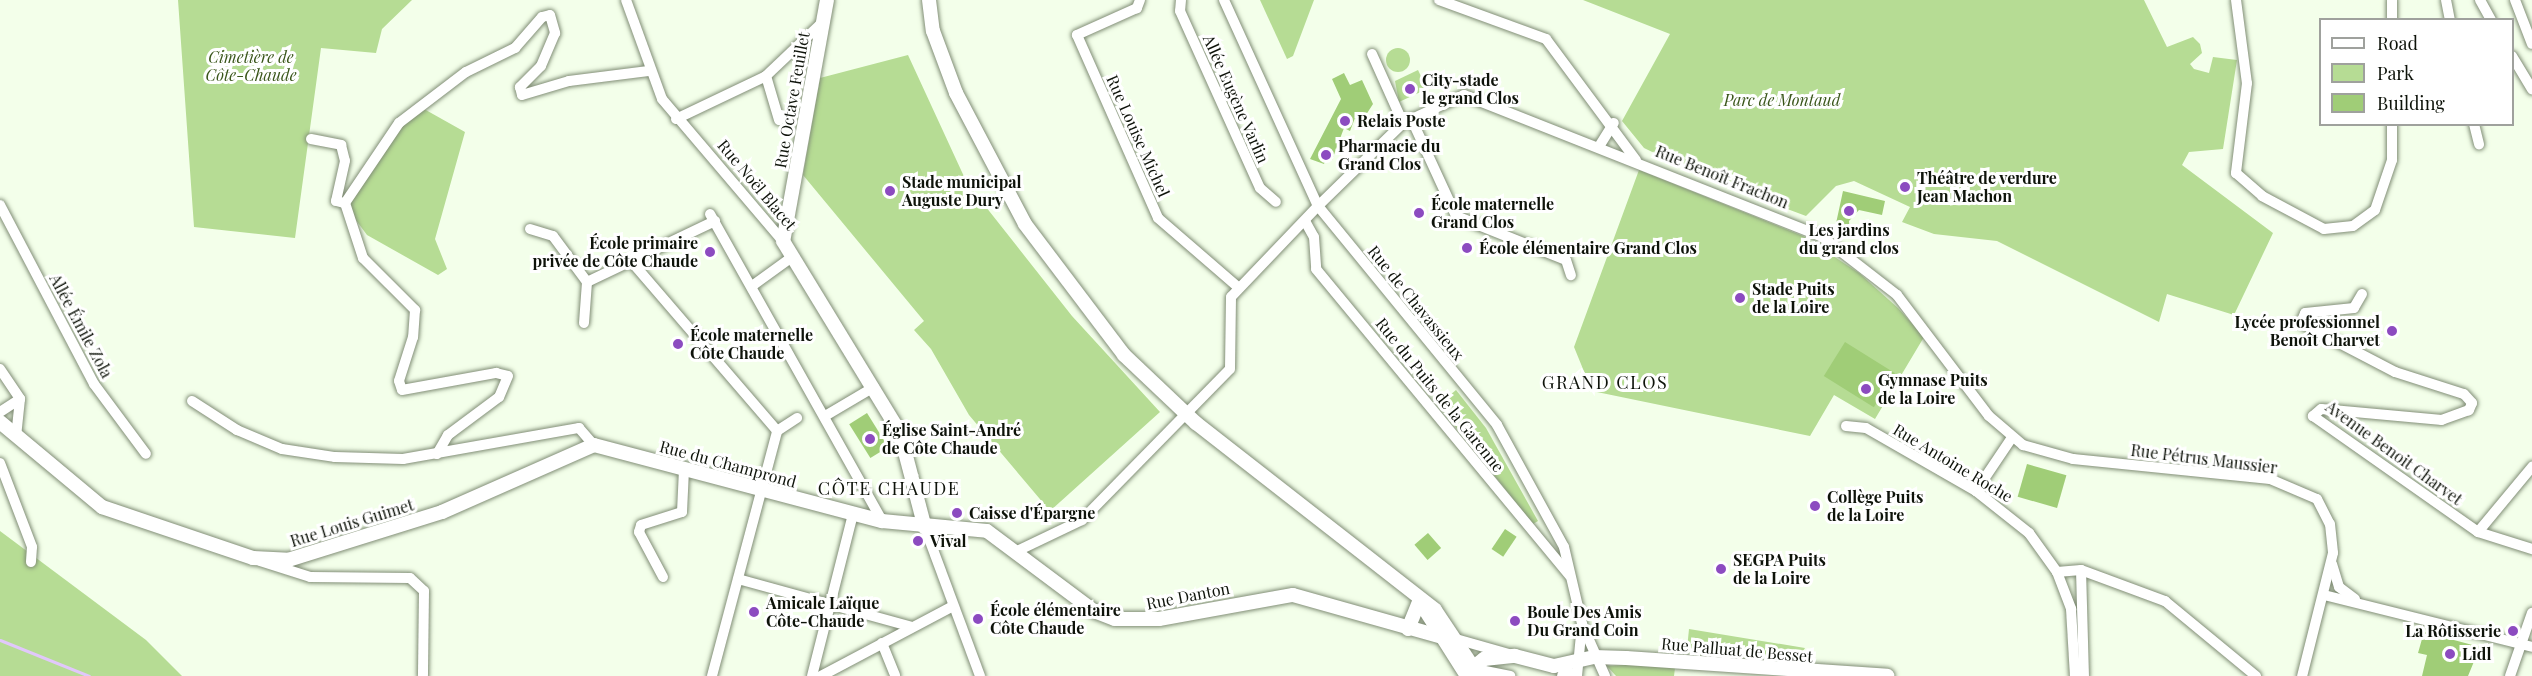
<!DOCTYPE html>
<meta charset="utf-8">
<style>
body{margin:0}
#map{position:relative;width:2532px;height:676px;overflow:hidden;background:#f3ffea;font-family:"Playfair Display",serif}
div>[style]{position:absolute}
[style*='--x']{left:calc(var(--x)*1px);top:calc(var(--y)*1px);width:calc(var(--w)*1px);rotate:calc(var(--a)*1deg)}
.green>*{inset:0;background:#b6dc94}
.round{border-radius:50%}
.stream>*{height:3px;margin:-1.5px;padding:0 1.5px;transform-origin:1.5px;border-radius:1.5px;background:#e1c8fb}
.building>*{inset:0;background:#a0cd77;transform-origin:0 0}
.roads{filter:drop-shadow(0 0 2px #818e76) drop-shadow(0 0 2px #818e76)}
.street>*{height:10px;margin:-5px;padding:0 5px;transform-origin:5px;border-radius:5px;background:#fff}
.secondary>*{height:14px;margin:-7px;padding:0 7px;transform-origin:7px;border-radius:7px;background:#fff}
.dots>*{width:16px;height:16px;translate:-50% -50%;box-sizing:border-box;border:3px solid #fff;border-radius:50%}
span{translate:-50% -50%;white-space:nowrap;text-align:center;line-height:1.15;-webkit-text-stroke:6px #fff;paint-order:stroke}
.park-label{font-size:16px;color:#395519;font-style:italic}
.poi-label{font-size:16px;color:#0e130a;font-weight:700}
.left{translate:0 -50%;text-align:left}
.right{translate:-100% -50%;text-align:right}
.street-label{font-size:16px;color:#0e130a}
.neighbourhood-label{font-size:18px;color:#0e130a;letter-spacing:1.5px}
.legend{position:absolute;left:2319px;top:18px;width:195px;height:108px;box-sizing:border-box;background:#fff;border:2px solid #9fa19d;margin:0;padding:8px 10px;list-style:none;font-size:18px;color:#0e130a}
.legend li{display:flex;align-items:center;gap:12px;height:30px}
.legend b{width:30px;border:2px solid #9fa19d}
</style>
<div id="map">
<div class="green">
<i style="clip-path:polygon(178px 0,412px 0,382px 29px,376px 53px,321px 48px,295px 238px,194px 227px)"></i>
<i style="clip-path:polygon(1260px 0,1314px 0,1293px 56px,1287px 59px)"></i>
<i style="clip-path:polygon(1583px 0,2144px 0,2167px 47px,2193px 37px,2200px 44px,2202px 53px,2190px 64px,2194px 69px,2209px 73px,2213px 57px,2237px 60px,2223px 149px,2189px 152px,2182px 165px,2273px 233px,2234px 315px,2167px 294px,2159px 322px,1997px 241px,1934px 234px,1902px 222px,1910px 207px,1854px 181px,1836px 186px,1806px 216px,1708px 179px,1644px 148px,1622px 121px,1670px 34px)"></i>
<i class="round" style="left:1386px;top:48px;width:24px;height:24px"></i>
<i style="clip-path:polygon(908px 55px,967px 183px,1072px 316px,1160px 412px,1050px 511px,969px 415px,931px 349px,914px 330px,924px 321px,803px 175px,820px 78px)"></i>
<i style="clip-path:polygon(1418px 70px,1427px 89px,1399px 102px,1395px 81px)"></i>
<i style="clip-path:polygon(424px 109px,465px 132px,435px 239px,447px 269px,438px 275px,367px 235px,347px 208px,402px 126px)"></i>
<i style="clip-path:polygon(1639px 170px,1803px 236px,1859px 273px,1898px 308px,1924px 337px,1875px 419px,1834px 395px,1810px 436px,1592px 391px,1574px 347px)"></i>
<i style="clip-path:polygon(1456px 390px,1486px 428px,1538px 521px,1533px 524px,1438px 405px)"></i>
<i style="clip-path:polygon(0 531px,146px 640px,182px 676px,0 676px)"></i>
<i style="clip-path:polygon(1689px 629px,1805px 648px,1798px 659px,1687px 649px)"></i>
<i style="clip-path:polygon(1641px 664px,1675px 668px,1674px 676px,1616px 676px,1607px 666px)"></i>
</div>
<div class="stream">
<i style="--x:0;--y:640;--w:96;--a:22"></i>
</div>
<div class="building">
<i style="clip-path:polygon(1344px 73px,1350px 85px,1362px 80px,1373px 104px,1362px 121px,1355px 118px,1350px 131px,1344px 128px,1332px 160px,1326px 158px,1324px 164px,1310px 159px,1341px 99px,1332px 79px)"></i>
<i style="clip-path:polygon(1843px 191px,1885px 201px,1882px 215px,1859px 210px,1849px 221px,1850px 234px,1835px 228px)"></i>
<i style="left:1845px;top:342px;width:59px;height:40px;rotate:32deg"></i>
<i style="left:867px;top:413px;width:40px;height:21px;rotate:58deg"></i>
<i style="left:2027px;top:464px;width:41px;height:34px;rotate:16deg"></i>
<i style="left:1505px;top:529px;width:14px;height:24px;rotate:34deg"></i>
<i style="left:1428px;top:533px;width:20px;height:18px;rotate:49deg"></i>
<i style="clip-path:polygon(2424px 632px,2480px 647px,2468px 676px,2422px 676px,2427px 655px,2418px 653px)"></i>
</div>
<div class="roads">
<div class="street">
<i style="--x:626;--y:0;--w:105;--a:70"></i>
<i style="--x:662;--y:99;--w:187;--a:49.6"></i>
<i style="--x:1140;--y:0;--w:9;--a:111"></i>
<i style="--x:1137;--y:8;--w:66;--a:155.8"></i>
<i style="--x:1077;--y:35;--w:200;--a:66.1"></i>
<i style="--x:1158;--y:218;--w:107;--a:40.8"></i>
<i style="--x:1181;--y:0;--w:11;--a:95"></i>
<i style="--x:1180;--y:11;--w:194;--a:65.7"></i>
<i style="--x:1260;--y:188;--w:21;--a:41"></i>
<i style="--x:1224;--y:0;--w:226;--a:65.5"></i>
<i style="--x:1318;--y:206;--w:283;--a:50.7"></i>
<i style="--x:1497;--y:425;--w:139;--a:61.2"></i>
<i style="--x:1564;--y:547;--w:79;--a:76.8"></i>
<i style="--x:1582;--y:624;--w:57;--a:66.1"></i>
<i style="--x:1439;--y:0;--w:114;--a:20"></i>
<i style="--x:1546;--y:39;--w:151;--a:53.4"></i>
<i style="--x:2236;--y:0;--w:84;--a:82.5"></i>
<i style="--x:2247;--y:83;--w:91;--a:97"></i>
<i style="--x:2236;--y:173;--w:35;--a:41"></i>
<i style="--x:2262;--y:196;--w:70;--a:28"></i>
<i style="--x:2324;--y:229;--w:29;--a:-6"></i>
<i style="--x:2353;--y:226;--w:27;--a:-36"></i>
<i style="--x:2375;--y:210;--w:53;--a:-71.2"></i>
<i style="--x:2392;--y:160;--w:36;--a:-90"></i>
<i style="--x:2446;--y:0;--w:20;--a:79"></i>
<i style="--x:2480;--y:0;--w:23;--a:61"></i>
<i style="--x:2515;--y:0;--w:47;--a:68.9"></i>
<i style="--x:2392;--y:20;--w:20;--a:-90"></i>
<i style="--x:1372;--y:54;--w:76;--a:65.8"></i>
<i style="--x:2512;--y:56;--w:39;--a:59"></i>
<i style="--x:766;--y:76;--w:46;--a:73.5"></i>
<i style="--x:1411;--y:118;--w:108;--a:65.3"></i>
<i style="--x:1456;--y:216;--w:118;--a:21.8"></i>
<i style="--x:1566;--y:260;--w:16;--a:72"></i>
<i style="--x:676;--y:119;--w:100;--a:-25.5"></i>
<i style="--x:766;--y:76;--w:80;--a:-43.5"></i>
<i style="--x:2474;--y:124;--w:21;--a:76"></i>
<i style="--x:311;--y:139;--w:31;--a:11"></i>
<i style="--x:341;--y:145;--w:16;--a:76"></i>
<i style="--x:345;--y:161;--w:41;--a:102.7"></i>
<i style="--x:336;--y:201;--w:9;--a:13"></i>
<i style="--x:345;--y:203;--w:97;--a:-56"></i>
<i style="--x:399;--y:123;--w:84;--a:-37.3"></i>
<i style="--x:466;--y:72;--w:55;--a:-26.1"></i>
<i style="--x:515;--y:48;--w:41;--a:-48.9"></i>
<i style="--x:542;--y:17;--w:8;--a:-14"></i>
<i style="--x:550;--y:15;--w:19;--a:74"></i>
<i style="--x:555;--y:33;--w:36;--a:113"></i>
<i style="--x:541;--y:66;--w:30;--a:135"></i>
<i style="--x:520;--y:87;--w:8;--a:76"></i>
<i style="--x:522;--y:95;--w:49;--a:-16.6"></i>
<i style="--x:569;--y:81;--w:80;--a:-7.2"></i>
<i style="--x:1600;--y:145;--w:26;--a:-58"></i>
<i style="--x:345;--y:203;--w:58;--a:71.9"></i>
<i style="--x:363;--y:258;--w:74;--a:45"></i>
<i style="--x:415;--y:310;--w:27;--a:94"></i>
<i style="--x:413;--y:337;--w:46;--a:107.7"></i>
<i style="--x:399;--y:381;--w:9;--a:72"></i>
<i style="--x:402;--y:390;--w:96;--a:-10.3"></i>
<i style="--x:496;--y:373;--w:12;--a:14"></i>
<i style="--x:508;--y:376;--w:23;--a:113"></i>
<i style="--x:499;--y:397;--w:64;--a:143.3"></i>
<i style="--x:448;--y:435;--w:22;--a:120"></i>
<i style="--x:0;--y:205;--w:202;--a:62.3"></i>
<i style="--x:94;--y:384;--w:87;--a:53.4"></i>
<i style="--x:710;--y:214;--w:352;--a:60.7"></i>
<i style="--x:1305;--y:221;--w:18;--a:61"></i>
<i style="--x:1314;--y:237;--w:32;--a:86"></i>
<i style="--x:1316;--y:269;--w:398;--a:50.4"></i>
<i style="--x:530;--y:229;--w:24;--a:17"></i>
<i style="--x:553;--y:236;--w:57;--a:53.5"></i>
<i style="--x:587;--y:282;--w:142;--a:-25.5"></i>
<i style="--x:631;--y:261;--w:224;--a:49.3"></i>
<i style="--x:752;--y:286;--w:49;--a:-35.9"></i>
<i style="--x:2362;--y:294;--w:16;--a:120"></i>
<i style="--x:2354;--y:308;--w:49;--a:174.2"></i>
<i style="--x:2305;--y:313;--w:11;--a:112"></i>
<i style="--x:2301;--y:323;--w:106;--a:27.5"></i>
<i style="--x:2395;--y:372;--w:72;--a:17.7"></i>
<i style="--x:2464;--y:394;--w:12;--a:48"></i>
<i style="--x:2472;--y:403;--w:8;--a:113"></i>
<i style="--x:2469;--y:410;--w:29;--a:160"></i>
<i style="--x:2442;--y:420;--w:121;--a:-174.8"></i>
<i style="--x:2321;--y:409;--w:11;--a:139"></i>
<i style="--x:2313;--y:416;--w:202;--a:35.1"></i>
<i style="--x:2478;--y:532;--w:57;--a:17.5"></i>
<i style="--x:584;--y:323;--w:41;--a:-85.8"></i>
<i style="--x:0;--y:369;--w:36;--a:56"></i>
<i style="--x:20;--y:399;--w:37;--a:96"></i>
<i style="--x:192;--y:401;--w:54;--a:32.8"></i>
<i style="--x:237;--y:430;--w:49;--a:22.9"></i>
<i style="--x:282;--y:449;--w:54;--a:8.6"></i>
<i style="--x:335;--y:457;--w:68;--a:1.7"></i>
<i style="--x:403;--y:459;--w:179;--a:-10"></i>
<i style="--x:579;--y:428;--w:23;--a:49"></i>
<i style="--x:0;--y:412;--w:24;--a:-33"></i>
<i style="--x:825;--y:416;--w:57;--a:-30.6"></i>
<i style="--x:1846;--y:426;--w:20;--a:6"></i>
<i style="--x:1866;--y:428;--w:127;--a:29.8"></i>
<i style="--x:1976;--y:491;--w:68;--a:38.4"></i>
<i style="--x:2029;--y:533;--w:48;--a:54.3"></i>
<i style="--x:2057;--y:572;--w:40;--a:69"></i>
<i style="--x:2071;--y:609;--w:67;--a:86.6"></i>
<i style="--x:777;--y:431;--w:24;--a:-33"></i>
<i style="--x:0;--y:463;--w:90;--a:69.1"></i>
<i style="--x:32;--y:547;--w:15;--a:94"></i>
<i style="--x:1976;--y:491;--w:63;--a:-56.1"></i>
<i style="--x:925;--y:528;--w:158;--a:69.6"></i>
<i style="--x:2478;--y:532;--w:85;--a:-50.3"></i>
<i style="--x:1019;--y:550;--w:70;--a:-25.5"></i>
<i style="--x:1082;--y:520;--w:211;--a:-45.6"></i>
<i style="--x:1230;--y:369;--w:72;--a:-89.2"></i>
<i style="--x:1231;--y:297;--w:126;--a:-46.3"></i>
<i style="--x:1318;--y:206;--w:119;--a:-44.3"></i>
<i style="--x:1403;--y:123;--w:67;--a:-24.7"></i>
<i style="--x:1464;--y:95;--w:384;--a:21.6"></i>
<i style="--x:1821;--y:236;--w:96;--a:37.8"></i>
<i style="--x:1897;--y:295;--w:152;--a:52.8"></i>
<i style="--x:1989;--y:416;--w:45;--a:40.5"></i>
<i style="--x:2023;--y:445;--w:52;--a:15.6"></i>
<i style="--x:2073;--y:459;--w:198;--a:5.8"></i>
<i style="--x:2270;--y:479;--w:51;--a:23.1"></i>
<i style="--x:2317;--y:499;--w:28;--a:63"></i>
<i style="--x:2330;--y:524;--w:29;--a:84"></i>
<i style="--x:2333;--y:553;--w:127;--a:104.1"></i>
<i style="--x:260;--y:561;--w:52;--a:17.7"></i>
<i style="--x:310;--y:577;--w:100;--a:0.6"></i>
<i style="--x:410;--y:578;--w:19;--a:43"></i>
<i style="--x:424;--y:591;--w:85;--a:90.7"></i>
<i style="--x:2332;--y:564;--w:24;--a:73"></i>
<i style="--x:2339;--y:587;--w:20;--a:37"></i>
<i style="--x:2081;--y:570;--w:90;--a:20.3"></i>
<i style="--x:2165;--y:601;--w:118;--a:39.5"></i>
<i style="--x:2057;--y:572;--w:24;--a:-5"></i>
<i style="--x:2081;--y:570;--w:106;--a:88.4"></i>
<i style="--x:663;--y:577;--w:51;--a:-118.1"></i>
<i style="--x:639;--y:532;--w:7;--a:-74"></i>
<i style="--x:641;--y:525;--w:43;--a:-17.6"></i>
<i style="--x:682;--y:512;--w:42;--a:-87.3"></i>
<i style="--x:738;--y:579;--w:180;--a:15.4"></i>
<i style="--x:2324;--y:595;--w:214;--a:14"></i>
<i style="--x:1449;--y:637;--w:66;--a:15.9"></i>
<i style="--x:882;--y:643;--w:35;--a:68"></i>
<i style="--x:1475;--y:669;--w:36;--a:11"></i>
<i style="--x:712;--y:676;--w:253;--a:-75.1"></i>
<i style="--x:812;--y:676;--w:167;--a:-75.8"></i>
<i style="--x:821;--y:676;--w:149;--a:-27.9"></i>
<i style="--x:1577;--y:676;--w:52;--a:-84.5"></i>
<i style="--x:2510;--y:676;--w:67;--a:-70.8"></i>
</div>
<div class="secondary">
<i style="--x:827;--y:0;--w:245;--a:100.3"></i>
<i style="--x:783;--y:241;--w:225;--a:58.6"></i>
<i style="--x:900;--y:433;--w:98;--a:75.3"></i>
<i style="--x:929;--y:0;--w:31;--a:83"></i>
<i style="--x:933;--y:31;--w:66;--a:69.6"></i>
<i style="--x:956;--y:93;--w:148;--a:62.2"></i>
<i style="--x:1025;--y:224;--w:164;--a:52.9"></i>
<i style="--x:1124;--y:355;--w:99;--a:43.4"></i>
<i style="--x:1196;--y:423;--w:303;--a:38"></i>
<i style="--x:1435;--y:610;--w:79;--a:56.3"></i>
<i style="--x:0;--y:422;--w:133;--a:39.8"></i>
<i style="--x:102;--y:507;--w:159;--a:18.7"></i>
<i style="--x:253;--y:558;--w:35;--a:3"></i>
<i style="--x:288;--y:560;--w:161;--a:-17.3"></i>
<i style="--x:442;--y:512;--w:166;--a:-23.8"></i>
<i style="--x:594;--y:445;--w:298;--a:14.8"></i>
<i style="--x:882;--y:521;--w:105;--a:5.4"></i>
<i style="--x:987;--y:531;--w:134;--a:36.8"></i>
<i style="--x:1094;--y:611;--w:22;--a:21"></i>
<i style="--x:1115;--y:619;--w:44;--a:0"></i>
<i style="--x:1159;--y:619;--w:136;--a:-10.2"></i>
<i style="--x:1293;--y:595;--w:155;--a:15.7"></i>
<i style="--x:1422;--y:605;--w:84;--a:57.6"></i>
<i style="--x:1408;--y:629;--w:31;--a:-68"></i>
<i style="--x:1466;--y:673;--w:23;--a:-38"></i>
<i style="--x:1484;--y:659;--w:31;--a:-6"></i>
<i style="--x:1515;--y:656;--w:40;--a:14.4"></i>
<i style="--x:1554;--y:666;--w:41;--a:-12.7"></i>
<i style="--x:1594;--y:657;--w:32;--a:2"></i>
<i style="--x:1626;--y:658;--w:262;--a:3.9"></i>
<i style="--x:1564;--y:676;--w:10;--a:0"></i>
</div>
</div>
<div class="dots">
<i style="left:1410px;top:89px;background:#8c4bc0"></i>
<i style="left:1345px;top:121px;background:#8c4bc0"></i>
<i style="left:1326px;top:155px;background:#8c4bc0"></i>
<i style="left:1905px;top:187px;background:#8c4bc0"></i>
<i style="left:890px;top:191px;background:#8c4bc0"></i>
<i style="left:1849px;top:211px;background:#8c4bc0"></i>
<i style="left:1419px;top:213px;background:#8c4bc0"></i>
<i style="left:1467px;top:248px;background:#8c4bc0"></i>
<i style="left:710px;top:252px;background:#8c4bc0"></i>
<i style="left:1740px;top:298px;background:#8c4bc0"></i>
<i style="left:2392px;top:331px;background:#8c4bc0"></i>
<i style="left:678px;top:344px;background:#8c4bc0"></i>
<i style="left:1866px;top:389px;background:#8c4bc0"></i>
<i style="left:870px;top:439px;background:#8c4bc0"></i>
<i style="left:1815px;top:506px;background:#8c4bc0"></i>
<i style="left:957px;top:513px;background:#8c4bc0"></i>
<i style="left:918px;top:541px;background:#8c4bc0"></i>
<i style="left:1721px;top:569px;background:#8c4bc0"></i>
<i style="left:754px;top:612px;background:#8c4bc0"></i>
<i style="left:978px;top:619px;background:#8c4bc0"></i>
<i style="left:1515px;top:621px;background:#8c4bc0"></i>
<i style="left:2513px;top:631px;background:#8c4bc0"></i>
<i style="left:2450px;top:654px;background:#8c4bc0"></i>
</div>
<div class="park-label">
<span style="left:251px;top:66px">Cimetière de<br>Côte-Chaude</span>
<span style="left:1782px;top:100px">Parc de Montaud</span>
</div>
<div class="poi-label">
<span class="left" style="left:1422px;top:89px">City-stade<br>le grand Clos</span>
<span class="left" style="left:1357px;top:121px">Relais Poste</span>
<span class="left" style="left:1338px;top:155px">Pharmacie du<br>Grand Clos</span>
<span class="left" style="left:1917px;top:187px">Théâtre de verdure<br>Jean Machon</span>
<span class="left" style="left:902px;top:191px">Stade municipal<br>Auguste Dury</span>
<span class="left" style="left:1431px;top:213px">École maternelle<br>Grand Clos</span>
<span style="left:1849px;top:239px">Les jardins<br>du grand clos</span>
<span class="right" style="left:698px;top:252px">École primaire<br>privée de Côte Chaude</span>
<span class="left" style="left:1479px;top:248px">École élémentaire Grand Clos</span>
<span class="left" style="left:1752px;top:298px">Stade Puits<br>de la Loire</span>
<span class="right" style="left:2380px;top:331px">Lycée professionnel<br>Benoît Charvet</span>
<span class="left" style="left:690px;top:344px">École maternelle<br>Côte Chaude</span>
<span class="left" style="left:1878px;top:389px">Gymnase Puits<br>de la Loire</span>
<span class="left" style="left:882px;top:439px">Église Saint-André<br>de Côte Chaude</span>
<span class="left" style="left:1827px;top:506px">Collège Puits<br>de la Loire</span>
<span class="left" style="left:969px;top:513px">Caisse d'Épargne</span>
<span class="left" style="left:930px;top:541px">Vival</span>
<span class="left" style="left:1733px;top:569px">SEGPA Puits<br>de la Loire</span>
<span class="left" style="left:766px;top:612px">Amicale Laïque<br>Côte-Chaude</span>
<span class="left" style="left:990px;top:619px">École élémentaire<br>Côte Chaude</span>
<span class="left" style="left:1527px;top:621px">Boule Des Amis<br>Du Grand Coin</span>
<span class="right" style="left:2501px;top:631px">La Rôtisserie</span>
<span class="left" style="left:2462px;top:654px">Lidl</span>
</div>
<div class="street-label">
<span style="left:1236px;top:99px;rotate:66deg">Allée Eugène Varlin</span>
<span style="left:792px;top:100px;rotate:-80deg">Rue Octave Feuillet</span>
<span style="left:1138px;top:136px;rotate:66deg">Rue Louise Michel</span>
<span style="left:1722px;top:177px;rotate:22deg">Rue Benoît Frachon</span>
<span style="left:757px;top:185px;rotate:50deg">Rue Noël Blacet</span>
<span style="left:1416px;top:303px;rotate:51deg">Rue de Chavassieux</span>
<span style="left:81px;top:326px;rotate:62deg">Allée Émile Zola</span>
<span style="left:1440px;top:395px;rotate:51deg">Rue du Puits de la Garenne</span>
<span style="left:2394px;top:453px;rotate:36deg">Avenue Benoit Charvet</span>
<span style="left:2204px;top:459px;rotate:7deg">Rue Pétrus Maussier</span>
<span style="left:1953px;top:463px;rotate:31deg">Rue Antoine Roche</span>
<span style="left:728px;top:464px;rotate:15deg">Rue du Champrond</span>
<span style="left:352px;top:523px;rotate:-17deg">Rue Louis Guimet</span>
<span style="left:1188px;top:596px;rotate:-11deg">Rue Danton</span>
<span style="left:1737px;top:650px;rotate:5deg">Rue Palluat de Besset</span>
</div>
<div class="neighbourhood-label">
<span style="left:1605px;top:382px">GRAND CLOS</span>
<span style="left:889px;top:488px">CÔTE CHAUDE</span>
</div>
<ul class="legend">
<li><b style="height:8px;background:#fff"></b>Road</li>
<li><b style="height:16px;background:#b6dc94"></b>Park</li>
<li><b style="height:16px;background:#a0cd77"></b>Building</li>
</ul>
</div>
